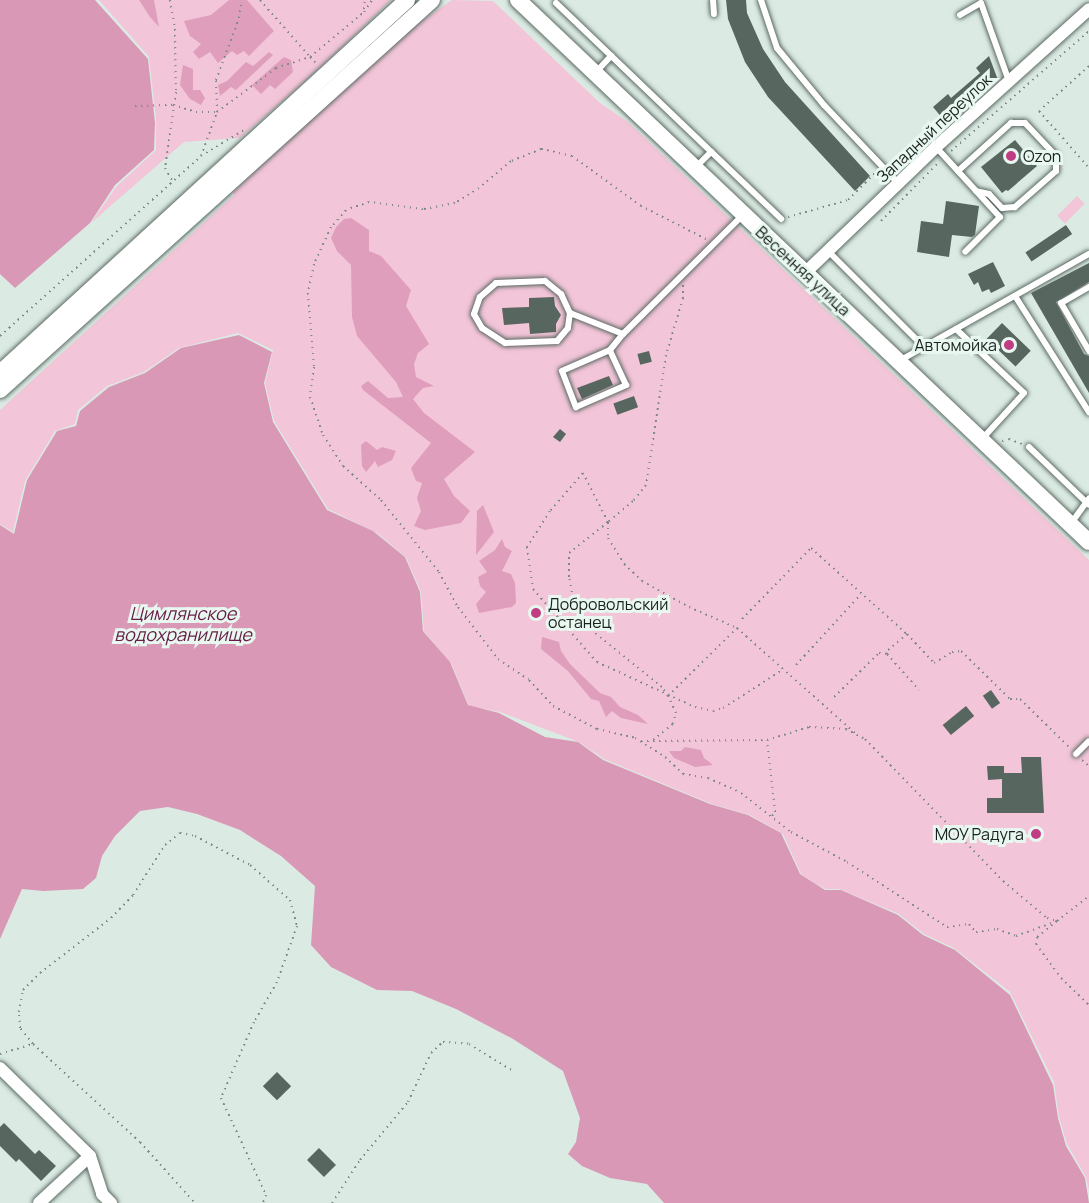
<!DOCTYPE html>
<meta charset="utf-8">
<style>
body{margin:0}
#map{position:relative;width:1089px;height:1203px;overflow:hidden;background:#dbebe3;font-family:Manrope,sans-serif}
div>[style]{position:absolute}
[style*='--x']{left:calc(var(--x)*1px);top:calc(var(--y)*1px);width:calc(var(--w)*1px);rotate:calc(var(--a)*1deg)}
.green>*{inset:0;background:#f3c5d9;transform-origin:0 0}
.forest>*{inset:0;background:#df9fbc}
.water>*{inset:0;background:#d999b6}
.building>*{inset:0;background:#586660;transform-origin:0 0}
.path>*{height:2px;margin-top:-1px;transform-origin:0;background:repeating-linear-gradient(90deg,#7f8a85 0 1.5px,transparent 0 6px)}
.roads{filter:drop-shadow(0 0 2px #5c6a63) drop-shadow(0 0 2px #5c6a63)}
.lane>*{height:6px;margin:-3px;padding:0 3px;transform-origin:3px;border-radius:3px;background:#fff}
.street>*{height:12px;margin:-6px;padding:0 6px;transform-origin:6px;border-radius:6px;background:#fff}
.secondary>*{height:16px;margin:-8px;padding:0 8px;transform-origin:8px;border-radius:8px;background:#fff}
.dots>*{width:16px;height:16px;translate:-50% -50%;box-sizing:border-box;border:3px solid #e8f8f0;border-radius:50%}
span{translate:-50% -50%;white-space:nowrap;text-align:center;line-height:1.15;-webkit-text-stroke:6px #e8f8f0;paint-order:stroke}
.street-label{font-size:16px;color:#1a201d}
.poi-label{font-size:16px;color:#1a201d}
.left{translate:0 -50%;text-align:left}
.right{translate:-100% -50%;text-align:right}
.water-label{font-size:18px;color:#661c44;font-style:italic}
</style>
<div id="map">
<div class="green">
<i style="clip-path:polygon(99px 0,391px 0,320px 68px,240px 138px,184px 142px,91px 223px,116px 187px,156px 150px,156px 119px,149px 57px)"></i>
<i style="clip-path:polygon(452px 0,493px 1px,600px 103px,628px 122px,1089px 560px,1089px 1190px,1086px 1177px,1067px 1144px,1059px 1117px,1054px 1082px,1010px 992px,954px 948px,924px 934px,899px 914px,839px 889px,826px 889px,816px 884px,801px 874px,783px 834px,750px 815px,712px 804px,604px 759px,579px 742px,500px 712px,469px 706px,452px 665px,424px 631px,421px 592px,406px 557px,377px 533px,328px 509px,274px 421px,265px 383px,273px 350px,238px 333px,179px 348px,144px 372px,107px 386px,78px 410px,75px 424px,55px 431px,25px 481px,13px 532px,0 524px,0 410px,234px 195px,233px 192px,393px 41px)"></i>
<i style="left:1077px;top:196px;width:11px;height:28px;rotate:45deg"></i>
</div>
<div class="forest">
<i style="clip-path:polygon(139px 0,154px 0,159px 27px,150px 17px)"></i>
<i style="clip-path:polygon(229px 0,247px 0,274px 31px,249px 56px,244px 51px,237px 55px,232px 51px,218px 63px,210px 52px,199px 59px,193px 52px,201px 44px,190px 36px,184px 21px,211px 15px)"></i>
<i style="clip-path:polygon(269px 52px,273px 55px,236px 90px,231px 87px,220px 96px,218px 85px,227px 81px,246px 62px,253px 66px)"></i>
<i style="clip-path:polygon(284px 57px,291px 60px,293px 72px,275px 89px,270px 85px,261px 94px,252px 85px)"></i>
<i style="clip-path:polygon(183px 65px,193px 69px,193px 90px,200px 90px,205px 98px,201px 105px,190px 99px,180px 85px)"></i>
<i style="clip-path:polygon(351px 218px,369px 230px,369px 251px,381px 256px,411px 290px,406px 306px,429px 344px,418px 353px,414px 364px,416px 377px,434px 386px,423px 388px,413px 399px,424px 413px,475px 452px,444px 479px,454px 496px,470px 511px,461px 523px,425px 530px,414px 526px,421px 511px,417px 498px,422px 483px,416px 481px,411px 468px,431px 443px,363px 390px,361px 386px,368px 381px,388px 398px,403px 397px,396px 382px,357px 336px,352px 317px,351px 265px,337px 251px,331px 238px,336px 227px,344px 219px)"></i>
<i style="clip-path:polygon(366px 441px,377px 450px,382px 447px,396px 451px,392px 460px,378px 467px,375px 461px,366px 472px,362px 466px,361px 445px)"></i>
<i style="clip-path:polygon(483px 505px,494px 532px,476px 555px,477px 511px)"></i>
<i style="clip-path:polygon(502px 539px,505px 547px,512px 551px,502px 571px,511px 574px,515px 583px,516px 603px,512px 607px,479px 613px,476px 604px,486px 592px,480px 586px,478px 577px,487px 572px,479px 561px,495px 550px)"></i>
<i style="clip-path:polygon(542px 637px,559px 642px,561px 651px,570px 664px,600px 693px,611px 697px,620px 707px,638px 715px,648px 724px,621px 718px,612px 711px,606px 717px,599px 701px,591px 699px,568px 671px,541px 649px)"></i>
<i style="clip-path:polygon(685px 747px,701px 750px,704px 758px,713px 765px,695px 767px,674px 758px,669px 751px,681px 751px)"></i>
</div>
<div class="water">
<i style="clip-path:polygon(0 0,95px 0,148px 59px,155px 123px,154px 150px,115px 185px,90px 223px,15px 288px,0 274px)"></i>
<i style="clip-path:polygon(239px 335px,272px 352px,264px 383px,273px 422px,327px 510px,373px 531px,405px 557px,420px 592px,423px 631px,450px 662px,468px 705px,499px 713px,545px 737px,578px 742px,603px 760px,710px 804px,748px 815px,781px 833px,800px 874px,825px 890px,841px 890px,898px 915px,923px 935px,955px 950px,1010px 995px,1053px 1085px,1058px 1118px,1066px 1146px,1085px 1178px,1089px 1203px,664px 1203px,647px 1184px,610px 1178px,582px 1166px,568px 1154px,576px 1142px,580px 1118px,563px 1071px,513px 1039px,456px 1009px,412px 991px,377px 990px,331px 967px,311px 945px,315px 886px,281px 856px,240px 830px,197px 814px,168px 807px,140px 811px,115px 836px,102px 856px,96px 878px,83px 889px,43px 891px,22px 889px,0 939px,0 525px,14px 534px,27px 480px,57px 431px,76px 426px,80px 411px,109px 387px,145px 373px,181px 348px)"></i>
</div>
<div class="building">
<i style="clip-path:polygon(726px 0,746px 0,747px 13px,763px 49px,785px 82px,870px 176px,855px 191px,768px 97px,745px 62px,728px 19px)"></i>
<i style="clip-path:polygon(989px 56px,998px 80px,947px 124px,933px 107px,948px 94px,951px 98px,980px 73px,976px 68px)"></i>
<i style="clip-path:polygon(1015px 140px,1037px 166px,1008px 191px,1006px 190px,1002px 193px,981px 167px)"></i>
<i style="clip-path:polygon(946px 201px,979px 206px,975px 235px,972px 237px,952px 235px,949px 257px,917px 252px,921px 221px,943px 224px)"></i>
<i style="left:1066px;top:225px;width:11px;height:49px;rotate:56deg"></i>
<i style="clip-path:polygon(993px 262px,1005px 286px,991px 293px,989px 289px,982px 292px,978px 282px,974px 285px,968px 274px)"></i>
<i style="clip-path:polygon(1089px 263px,1089px 282px,1056px 302px,1084px 354px,1089px 356px,1089px 393px,1031px 293px)"></i>
<i style="clip-path:polygon(554px 297px,555px 306px,561px 315px,556px 324px,556px 332px,530px 334px,529px 323px,504px 325px,502px 308px,529px 307px,529px 298px)"></i>
<i style="left:1002px;top:323px;width:40px;height:22px;rotate:44deg"></i>
<i style="left:649px;top:351px;width:11px;height:12px;rotate:75deg"></i>
<i style="clip-path:polygon(609px 376px,613px 385px,582px 399px,577px 388px)"></i>
<i style="left:634px;top:396px;width:12px;height:22px;rotate:70deg"></i>
<i style="clip-path:polygon(560px 429px,566px 434px,560px 442px,553px 437px)"></i>
<i style="left:991px;top:690px;width:16px;height:10px;rotate:55deg"></i>
<i style="left:966px;top:706px;width:13px;height:30px;rotate:51deg"></i>
<i style="clip-path:polygon(1021px 757px,1041px 757px,1044px 813px,987px 813px,987px 798px,1002px 798px,1002px 779px,988px 780px,987px 766px,1004px 766px,1004px 773px,1022px 773px)"></i>
<i style="left:277px;top:1072px;width:20px;height:20px;rotate:45deg"></i>
<i style="clip-path:polygon(4px 1123px,35px 1154px,39px 1150px,56px 1166px,41px 1181px,19px 1159px,16px 1162px,0 1146px,0 1127px)"></i>
<i style="left:319px;top:1148px;width:24px;height:17px;rotate:45deg"></i>
</div>
<div class="path">
<i style="--x:170;--y:0;--w:29;--a:80"></i>
<i style="--x:175;--y:29;--w:63;--a:89.1"></i>
<i style="--x:176;--y:92;--w:77;--a:98.2"></i>
<i style="--x:165;--y:168;--w:16;--a:60"></i>
<i style="--x:260;--y:0;--w:76;--a:48.7"></i>
<i style="--x:310;--y:57;--w:70;--a:-39.8"></i>
<i style="--x:364;--y:12;--w:14;--a:-56"></i>
<i style="--x:364;--y:9;--w:9;--a:-84"></i>
<i style="--x:1089;--y:66;--w:67;--a:138"></i>
<i style="--x:1039;--y:111;--w:76;--a:48.7"></i>
<i style="--x:135;--y:106;--w:38;--a:-2"></i>
<i style="--x:173;--y:105;--w:24;--a:17"></i>
<i style="--x:196;--y:112;--w:21;--a:0"></i>
<i style="--x:217;--y:112;--w:32;--a:-92"></i>
<i style="--x:216;--y:80;--w:66;--a:-69.6"></i>
<i style="--x:239;--y:18;--w:18;--a:-81"></i>
<i style="--x:951;--y:151;--w:183;--a:-41"></i>
<i style="--x:201;--y:156;--w:47;--a:-70"></i>
<i style="--x:217;--y:112;--w:74;--a:-36.7"></i>
<i style="--x:276;--y:68;--w:36;--a:-18"></i>
<i style="--x:310;--y:57;--w:10;--a:45"></i>
<i style="--x:788;--y:217;--w:62;--a:-15.8"></i>
<i style="--x:848;--y:200;--w:40;--a:-45"></i>
<i style="--x:881;--y:221;--w:84;--a:-45.5"></i>
<i style="--x:706;--y:239;--w:73;--a:-153.1"></i>
<i style="--x:641;--y:206;--w:85;--a:-144.1"></i>
<i style="--x:572;--y:156;--w:32;--a:-167"></i>
<i style="--x:541;--y:149;--w:32;--a:158"></i>
<i style="--x:511;--y:161;--w:42;--a:139.8"></i>
<i style="--x:479;--y:188;--w:28;--a:148"></i>
<i style="--x:455;--y:203;--w:33;--a:169"></i>
<i style="--x:423;--y:209;--w:54;--a:-172.6"></i>
<i style="--x:369;--y:202;--w:24;--a:161"></i>
<i style="--x:346;--y:210;--w:23;--a:131"></i>
<i style="--x:331;--y:227;--w:41;--a:114.7"></i>
<i style="--x:314;--y:264;--w:30;--a:102"></i>
<i style="--x:308;--y:293;--w:74;--a:85.4"></i>
<i style="--x:314;--y:367;--w:30;--a:98"></i>
<i style="--x:310;--y:397;--w:40;--a:71.1"></i>
<i style="--x:323;--y:435;--w:37;--a:57"></i>
<i style="--x:343;--y:466;--w:51;--a:41.8"></i>
<i style="--x:381;--y:500;--w:92;--a:51.1"></i>
<i style="--x:439;--y:572;--w:40;--a:62"></i>
<i style="--x:458;--y:607;--w:66;--a:52.4"></i>
<i style="--x:498;--y:659;--w:37;--a:34"></i>
<i style="--x:529;--y:680;--w:35;--a:47"></i>
<i style="--x:553;--y:706;--w:50;--a:27.6"></i>
<i style="--x:597;--y:729;--w:39;--a:13"></i>
<i style="--x:635;--y:738;--w:36;--a:32"></i>
<i style="--x:665;--y:757;--w:25;--a:43"></i>
<i style="--x:683;--y:774;--w:25;--a:9"></i>
<i style="--x:708;--y:778;--w:36;--a:24"></i>
<i style="--x:741;--y:793;--w:63;--a:38"></i>
<i style="--x:791;--y:832;--w:64;--a:28.2"></i>
<i style="--x:847;--y:862;--w:119;--a:33"></i>
<i style="--x:947;--y:927;--w:22;--a:-8"></i>
<i style="--x:969;--y:924;--w:11;--a:49"></i>
<i style="--x:976;--y:932;--w:21;--a:-8"></i>
<i style="--x:997;--y:929;--w:20;--a:20"></i>
<i style="--x:1016;--y:936;--w:44;--a:-20.1"></i>
<i style="--x:1057;--y:921;--w:26;--a:141"></i>
<i style="--x:1037;--y:937;--w:7;--a:98"></i>
<i style="--x:1036;--y:944;--w:42;--a:53.7"></i>
<i style="--x:1061;--y:978;--w:39;--a:44"></i>
<i style="--x:683;--y:285;--w:13;--a:90"></i>
<i style="--x:683;--y:298;--w:59;--a:106.6"></i>
<i style="--x:666;--y:355;--w:132;--a:98.7"></i>
<i style="--x:646;--y:485;--w:21;--a:129"></i>
<i style="--x:633;--y:501;--w:33;--a:140"></i>
<i style="--x:608;--y:522;--w:55;--a:-117"></i>
<i style="--x:583;--y:473;--w:50;--a:131"></i>
<i style="--x:550;--y:511;--w:43;--a:122.6"></i>
<i style="--x:527;--y:547;--w:42;--a:81.9"></i>
<i style="--x:533;--y:589;--w:97;--a:48.8"></i>
<i style="--x:597;--y:662;--w:108;--a:24.7"></i>
<i style="--x:695;--y:707;--w:18;--a:13"></i>
<i style="--x:713;--y:711;--w:10;--a:-17"></i>
<i style="--x:723;--y:708;--w:72;--a:-32.6"></i>
<i style="--x:0;--y:336;--w:270;--a:-41.8"></i>
<i style="--x:201;--y:156;--w:50;--a:-31.2"></i>
<i style="--x:1002;--y:441;--w:7;--a:-16"></i>
<i style="--x:1009;--y:439;--w:14;--a:21"></i>
<i style="--x:742;--y:619;--w:99;--a:-45.8"></i>
<i style="--x:811;--y:548;--w:129;--a:41.9"></i>
<i style="--x:907;--y:634;--w:40;--a:47"></i>
<i style="--x:934;--y:663;--w:21;--a:-31"></i>
<i style="--x:952;--y:652;--w:9;--a:-6"></i>
<i style="--x:961;--y:651;--w:69;--a:44.4"></i>
<i style="--x:1010;--y:699;--w:10;--a:0"></i>
<i style="--x:1020;--y:699;--w:70;--a:44.4"></i>
<i style="--x:887;--y:654;--w:4;--a:-76"></i>
<i style="--x:888;--y:650;--w:25;--a:-40"></i>
<i style="--x:796;--y:665;--w:96;--a:-47.5"></i>
<i style="--x:668;--y:696;--w:11;--a:-124"></i>
<i style="--x:662;--y:687;--w:100;--a:-141.1"></i>
<i style="--x:584;--y:624;--w:22;--a:-117"></i>
<i style="--x:574;--y:604;--w:27;--a:-100"></i>
<i style="--x:569;--y:577;--w:24;--a:-90"></i>
<i style="--x:569;--y:553;--w:50;--a:-38.5"></i>
<i style="--x:608;--y:522;--w:16;--a:90"></i>
<i style="--x:608;--y:538;--w:31;--a:58"></i>
<i style="--x:624;--y:564;--w:25;--a:43"></i>
<i style="--x:642;--y:581;--w:54;--a:29"></i>
<i style="--x:689;--y:607;--w:52;--a:23.6"></i>
<i style="--x:737;--y:628;--w:158;--a:41.7"></i>
<i style="--x:834;--y:697;--w:63;--a:-44.4"></i>
<i style="--x:879;--y:653;--w:8;--a:7"></i>
<i style="--x:887;--y:654;--w:48;--a:48.4"></i>
<i style="--x:653;--y:740;--w:26;--a:-39"></i>
<i style="--x:673;--y:724;--w:11;--a:-75"></i>
<i style="--x:676;--y:713;--w:19;--a:-115"></i>
<i style="--x:668;--y:696;--w:97;--a:-44.6"></i>
<i style="--x:641;--y:741;--w:126;--a:-0.5"></i>
<i style="--x:1082;--y:760;--w:9;--a:41"></i>
<i style="--x:772;--y:816;--w:5;--a:-53"></i>
<i style="--x:775;--y:812;--w:72;--a:-96.3"></i>
<i style="--x:767;--y:740;--w:44;--a:-17.2"></i>
<i style="--x:809;--y:727;--w:37;--a:3"></i>
<i style="--x:846;--y:729;--w:21;--a:28"></i>
<i style="--x:865;--y:739;--w:198;--a:45.8"></i>
<i style="--x:1003;--y:881;--w:57;--a:40.1"></i>
<i style="--x:1047;--y:918;--w:10;--a:17"></i>
<i style="--x:1057;--y:921;--w:41;--a:-38"></i>
<i style="--x:33;--y:1044;--w:145;--a:42.5"></i>
<i style="--x:140;--y:1142;--w:82;--a:48"></i>
<i style="--x:0;--y:1054;--w:34;--a:-17"></i>
<i style="--x:33;--y:1044;--w:21;--a:-129"></i>
<i style="--x:20;--y:1028;--w:16;--a:-94"></i>
<i style="--x:19;--y:1012;--w:22;--a:-80"></i>
<i style="--x:23;--y:990;--w:24;--a:-45"></i>
<i style="--x:40;--y:973;--w:90;--a:-37.8"></i>
<i style="--x:111;--y:918;--w:32;--a:-46"></i>
<i style="--x:133;--y:895;--w:59;--a:-57.4"></i>
<i style="--x:165;--y:845;--w:19;--a:-39"></i>
<i style="--x:180;--y:833;--w:15;--a:11"></i>
<i style="--x:195;--y:836;--w:62;--a:27.8"></i>
<i style="--x:250;--y:865;--w:53;--a:41.2"></i>
<i style="--x:290;--y:900;--w:27;--a:75"></i>
<i style="--x:297;--y:926;--w:59;--a:109.7"></i>
<i style="--x:277;--y:982;--w:46;--a:119.9"></i>
<i style="--x:254;--y:1022;--w:83;--a:113.5"></i>
<i style="--x:221;--y:1098;--w:107;--a:65.1"></i>
<i style="--x:266;--y:1195;--w:9;--a:111"></i>
<i style="--x:332;--y:1203;--w:51;--a:-56.9"></i>
<i style="--x:360;--y:1160;--w:75;--a:-50.4"></i>
<i style="--x:408;--y:1102;--w:54;--a:-64.9"></i>
<i style="--x:431;--y:1053;--w:16;--a:-43"></i>
<i style="--x:443;--y:1042;--w:26;--a:4"></i>
<i style="--x:469;--y:1044;--w:52;--a:31.5"></i>
</div>
<div class="roads">
<div class="lane">
<i style="--x:713;--y:0;--w:14;--a:86"></i>
<i style="--x:761;--y:0;--w:51;--a:71.6"></i>
<i style="--x:777;--y:48;--w:74;--a:50.5"></i>
<i style="--x:824;--y:105;--w:108;--a:46.5"></i>
<i style="--x:556;--y:3;--w:312;--a:43.8"></i>
<i style="--x:960;--y:15;--w:24;--a:-30"></i>
<i style="--x:981;--y:3;--w:83;--a:70.3"></i>
<i style="--x:597;--y:71;--w:21;--a:-47"></i>
<i style="--x:936;--y:147;--w:95;--a:47.6"></i>
<i style="--x:1000;--y:217;--w:49;--a:135"></i>
<i style="--x:695;--y:168;--w:23;--a:-45"></i>
<i style="--x:958;--y:171;--w:72;--a:-42.2"></i>
<i style="--x:1011;--y:123;--w:14;--a:0"></i>
<i style="--x:1025;--y:123;--w:45;--a:46.8"></i>
<i style="--x:1056;--y:156;--w:15;--a:90"></i>
<i style="--x:1056;--y:171;--w:55;--a:138.7"></i>
<i style="--x:1015;--y:207;--w:13;--a:176"></i>
<i style="--x:1002;--y:208;--w:19;--a:-133"></i>
<i style="--x:989;--y:194;--w:13;--a:-167"></i>
<i style="--x:827;--y:250;--w:137;--a:45"></i>
<i style="--x:1089;--y:287;--w:32;--a:150"></i>
<i style="--x:1061;--y:303;--w:56;--a:59.7"></i>
<i style="--x:1015;--y:296;--w:138;--a:57.5"></i>
<i style="--x:570;--y:313;--w:15;--a:98"></i>
<i style="--x:568;--y:328;--w:17;--a:130"></i>
<i style="--x:557;--y:341;--w:52;--a:177.8"></i>
<i style="--x:505;--y:343;--w:27;--a:-147"></i>
<i style="--x:482;--y:328;--w:16;--a:-120"></i>
<i style="--x:474;--y:314;--w:18;--a:-71"></i>
<i style="--x:480;--y:297;--w:21;--a:-41"></i>
<i style="--x:496;--y:283;--w:49;--a:-2.3"></i>
<i style="--x:545;--y:281;--w:21;--a:39"></i>
<i style="--x:561;--y:294;--w:21;--a:65"></i>
<i style="--x:570;--y:313;--w:57;--a:21.6"></i>
<i style="--x:623;--y:334;--w:168;--a:-44.8"></i>
<i style="--x:956;--y:329;--w:93;--a:43.3"></i>
<i style="--x:1024;--y:393;--w:62;--a:132.4"></i>
<i style="--x:610;--y:350;--w:52;--a:156.4"></i>
<i style="--x:562;--y:371;--w:39;--a:69"></i>
<i style="--x:576;--y:407;--w:55;--a:-23.7"></i>
<i style="--x:626;--y:385;--w:38;--a:-115"></i>
<i style="--x:610;--y:350;--w:21;--a:-51"></i>
<i style="--x:899;--y:361;--w:218;--a:-29.4"></i>
<i style="--x:1029;--y:447;--w:83;--a:44"></i>
<i style="--x:1072;--y:522;--w:29;--a:-54"></i>
<i style="--x:1076;--y:754;--w:18;--a:-45"></i>
</div>
<div class="street">
<i style="--x:805;--y:273;--w:182;--a:-43.9"></i>
<i style="--x:936;--y:147;--w:206;--a:-42"></i>
<i style="--x:0;--y:1068;--w:126;--a:44.4"></i>
<i style="--x:90;--y:1156;--w:40;--a:72"></i>
<i style="--x:102;--y:1194;--w:13;--a:45"></i>
<i style="--x:39;--y:1203;--w:69;--a:-42.7"></i>
</div>
<div class="secondary">
<i style="--x:518;--y:0;--w:787;--a:43.51"></i>
<i style="--x:0;--y:373;--w:552;--a:-42.5"></i>
<i style="--x:0;--y:390;--w:582;--a:-42.08"></i>
</div>
</div>
<div class="dots">
<i style="left:1011px;top:156px;background:#c03d84"></i>
<i style="left:1009px;top:345px;background:#c03d84"></i>
<i style="left:536px;top:613px;background:#c03d84"></i>
<i style="left:1036px;top:834px;background:#c03d84"></i>
</div>
<div class="street-label">
<span style="left:934px;top:128px;rotate:-43deg">Западный переулок</span>
<span style="left:803px;top:271px;rotate:43deg">Весенняя улица</span>
</div>
<div class="poi-label">
<span class="left" style="left:1023px;top:156px">Ozon</span>
<span class="right" style="left:997px;top:345px">Автомойка</span>
<span class="left" style="left:548px;top:613px">Добровольский<br>останец</span>
<span class="right" style="left:1024px;top:834px">МОУ Радуга</span>
</div>
<div class="water-label">
<span style="left:183px;top:624px">Цимлянское<br>водохранилище</span>
</div>
</div>
